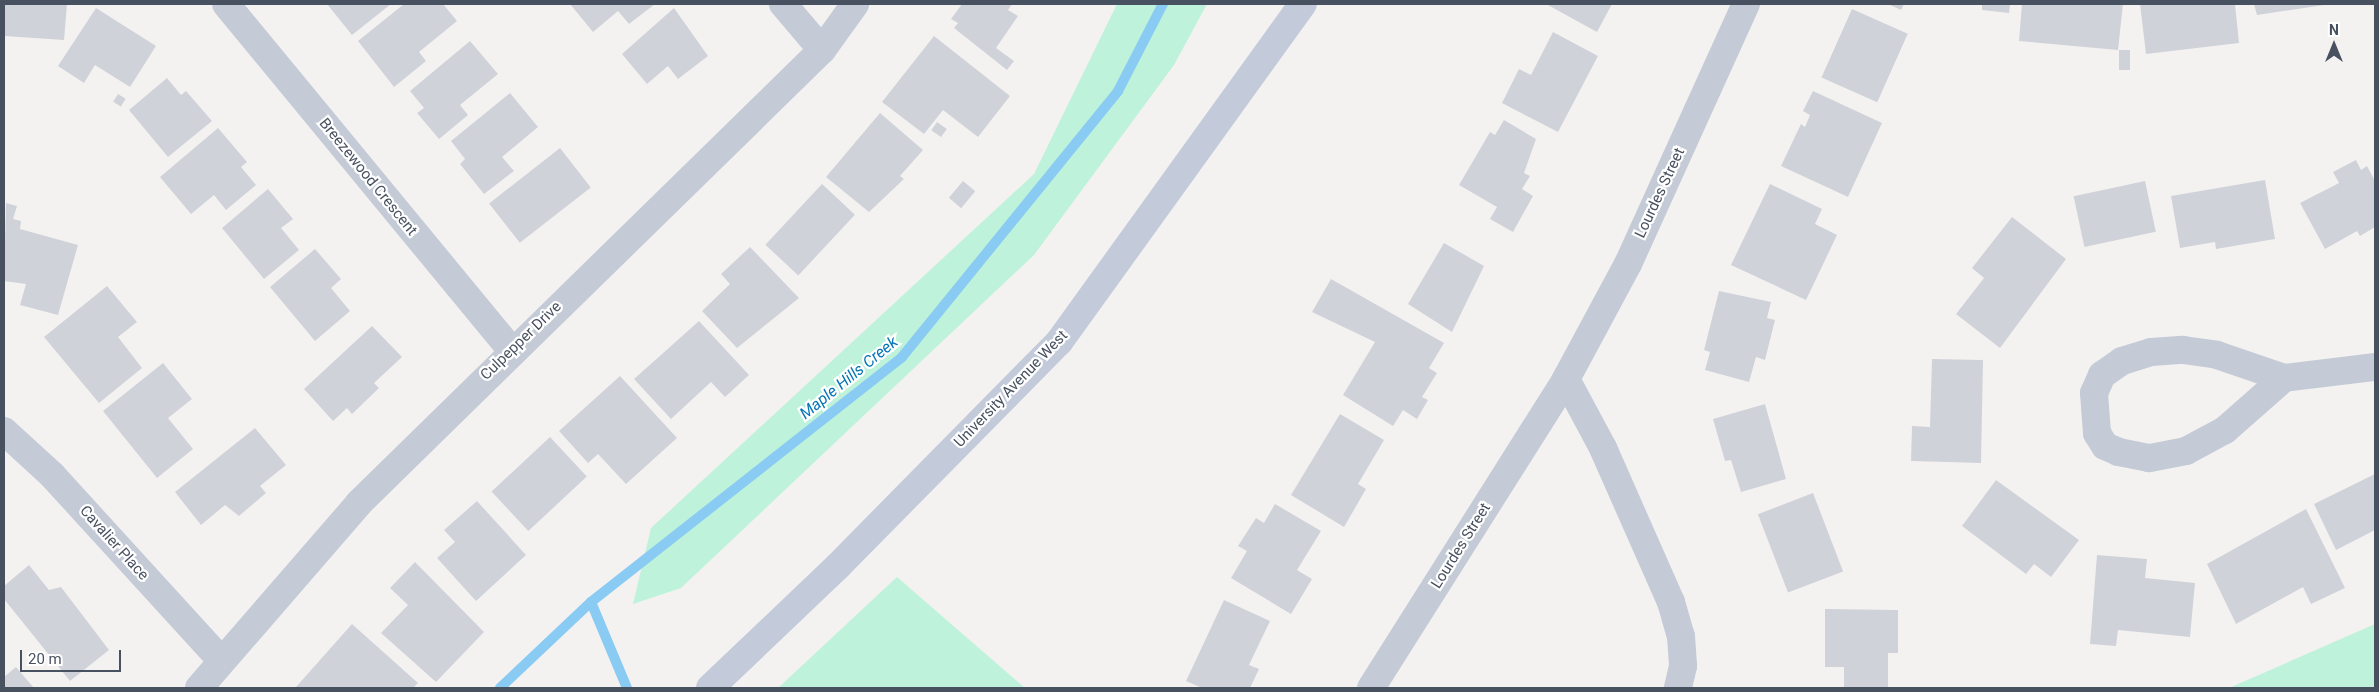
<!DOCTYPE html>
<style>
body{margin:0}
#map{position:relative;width:2379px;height:692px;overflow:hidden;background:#f4f2f1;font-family:Roboto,sans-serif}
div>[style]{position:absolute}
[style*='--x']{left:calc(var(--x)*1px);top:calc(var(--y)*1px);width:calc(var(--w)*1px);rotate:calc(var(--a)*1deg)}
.green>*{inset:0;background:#bef2db}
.stream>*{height:10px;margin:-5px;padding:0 5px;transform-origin:5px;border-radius:5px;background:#89cbf2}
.building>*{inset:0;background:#d0d2d9;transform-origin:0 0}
.minor>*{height:28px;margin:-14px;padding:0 14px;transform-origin:14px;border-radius:14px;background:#c4cbd6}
.secondary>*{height:28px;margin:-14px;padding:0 14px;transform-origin:14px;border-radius:14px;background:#c3cbdb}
span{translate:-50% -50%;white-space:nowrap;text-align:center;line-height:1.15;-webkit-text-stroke:4.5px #fff;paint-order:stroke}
.street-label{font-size:15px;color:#485160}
.water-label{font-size:16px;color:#0474b7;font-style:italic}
.frame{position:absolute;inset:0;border:5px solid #485160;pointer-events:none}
.north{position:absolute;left:2309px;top:20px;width:50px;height:50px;-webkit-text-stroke:4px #fff;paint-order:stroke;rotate:0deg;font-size:14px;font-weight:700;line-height:20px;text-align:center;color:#485160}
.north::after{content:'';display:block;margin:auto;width:18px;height:22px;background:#485160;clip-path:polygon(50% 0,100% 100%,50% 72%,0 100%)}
.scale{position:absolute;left:20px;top:650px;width:101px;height:22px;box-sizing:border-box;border:2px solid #485160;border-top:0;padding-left:6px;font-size:15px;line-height:18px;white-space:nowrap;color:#485160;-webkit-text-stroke:4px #fff;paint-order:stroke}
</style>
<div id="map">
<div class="green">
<i style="clip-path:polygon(1117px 4px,1207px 4px,1174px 65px,1034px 255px,681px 588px,633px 604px,651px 528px,1034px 174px)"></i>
<i style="clip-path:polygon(897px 577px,1025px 688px,778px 688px)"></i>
<i style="clip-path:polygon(2375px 624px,2375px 688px,2229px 688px)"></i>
</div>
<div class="stream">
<i style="--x:591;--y:602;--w:93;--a:67.3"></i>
<i style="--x:500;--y:688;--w:125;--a:-43.4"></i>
<i style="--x:591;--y:602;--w:396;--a:-38.2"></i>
<i style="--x:902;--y:357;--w:343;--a:-50.9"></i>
<i style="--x:1118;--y:91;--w:98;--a:-62.7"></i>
</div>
<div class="building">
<i style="clip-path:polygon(4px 4px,67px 4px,64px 40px,4px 36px)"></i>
<i style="clip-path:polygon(327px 4px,391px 4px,352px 35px)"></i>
<i style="clip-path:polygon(404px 4px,443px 4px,457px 21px,419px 52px,426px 61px,394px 87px,358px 41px)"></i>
<i style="clip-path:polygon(570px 4px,655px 4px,629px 24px,618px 11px,593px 32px)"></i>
<i style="clip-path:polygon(962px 4px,1012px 4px,1008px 10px,1018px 16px,996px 48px,1014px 61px,1007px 70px,954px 28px,958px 23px,951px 19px)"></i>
<i style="clip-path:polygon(1546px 4px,1612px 4px,1597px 32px)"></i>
<i style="clip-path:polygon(1888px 4px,1904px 4px,1901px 10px)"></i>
<i style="clip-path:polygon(1982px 4px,2010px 4px,2009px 13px,1982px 10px)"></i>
<i style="clip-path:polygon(2022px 4px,2123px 4px,2118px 50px,2019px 41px)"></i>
<i style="clip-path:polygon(2140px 4px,2235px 4px,2239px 43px,2146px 54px)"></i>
<i style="clip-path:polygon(2254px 4px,2324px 4px,2324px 5px,2257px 15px)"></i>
<i style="clip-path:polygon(96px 8px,156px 46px,130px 87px,95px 65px,84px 83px,58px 66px)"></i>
<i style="clip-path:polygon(674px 8px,708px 56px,678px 79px,668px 66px,647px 84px,622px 54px)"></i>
<i style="left:1852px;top:9px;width:61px;height:75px;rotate:24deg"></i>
<i style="clip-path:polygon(1553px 32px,1598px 56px,1558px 132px,1502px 103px,1519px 69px,1531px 75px)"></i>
<i style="clip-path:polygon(934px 36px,1010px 96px,978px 137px,943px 110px,924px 134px,882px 102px)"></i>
<i style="clip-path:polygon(470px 41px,498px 74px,460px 105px,468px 115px,439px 139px,417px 113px,424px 108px,410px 91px)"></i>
<i style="left:2119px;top:50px;width:11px;height:20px"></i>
<i style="clip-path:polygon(167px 78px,181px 95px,186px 91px,212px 121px,168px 157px,129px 110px)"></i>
<i style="clip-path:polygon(1813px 91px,1882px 123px,1848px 197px,1781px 166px,1801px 124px,1805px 127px,1810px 115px,1803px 111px)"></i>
<i style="clip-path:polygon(510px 93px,538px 127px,502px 157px,514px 171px,484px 194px,460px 164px,465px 159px,451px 141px)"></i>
<i style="left:118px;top:94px;width:9px;height:9px;rotate:32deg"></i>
<i style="clip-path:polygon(880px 113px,923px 150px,900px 176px,904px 179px,869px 212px,826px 177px)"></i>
<i style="clip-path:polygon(1504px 120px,1536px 139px,1524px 173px,1530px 176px,1522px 189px,1533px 196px,1513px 232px,1490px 219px,1497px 207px,1459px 185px,1490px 132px,1495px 135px)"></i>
<i style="left:937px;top:122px;width:12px;height:10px;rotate:35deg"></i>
<i style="clip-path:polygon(218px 128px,247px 162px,241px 167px,256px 185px,226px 210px,214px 195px,191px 214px,160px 177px)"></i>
<i style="left:560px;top:148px;width:50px;height:90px;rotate:52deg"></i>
<i style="clip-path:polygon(2356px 160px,2361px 170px,2367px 166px,2375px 181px,2375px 227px,2360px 236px,2357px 231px,2325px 249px,2300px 203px,2339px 183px,2333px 172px)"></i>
<i style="clip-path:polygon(2265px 180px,2275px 239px,2216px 249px,2215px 242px,2180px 248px,2171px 196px)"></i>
<i style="left:963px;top:181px;width:16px;height:22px;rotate:40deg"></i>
<i style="left:2145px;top:181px;width:52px;height:73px;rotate:78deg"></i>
<i style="left:822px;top:184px;width:45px;height:83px;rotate:43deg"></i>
<i style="clip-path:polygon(1770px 184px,1822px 209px,1815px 224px,1837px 235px,1806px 300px,1731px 265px)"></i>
<i style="clip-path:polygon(268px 189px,293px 219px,281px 228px,299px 250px,264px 279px,222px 228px)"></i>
<i style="clip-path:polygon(6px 203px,17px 206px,13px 219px,21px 221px,20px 229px,78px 245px,58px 315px,20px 305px,26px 284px,4px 281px)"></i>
<i style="clip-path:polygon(2012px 217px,2066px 259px,2000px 348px,1956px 314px,1984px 278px,1972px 268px)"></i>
<i style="clip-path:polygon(1444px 243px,1484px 266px,1452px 332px,1408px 304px)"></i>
<i style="clip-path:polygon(750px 247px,799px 298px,737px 348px,702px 311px,730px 284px,721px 274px)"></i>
<i style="clip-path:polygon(315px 249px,341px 279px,331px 288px,350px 311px,315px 341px,270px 287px)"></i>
<i style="clip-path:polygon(1331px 279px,1444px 343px,1429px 368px,1437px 373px,1422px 397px,1428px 400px,1417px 419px,1403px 410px,1393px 426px,1343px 395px,1375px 342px,1312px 312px)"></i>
<i style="clip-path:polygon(107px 286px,137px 322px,118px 337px,142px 368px,99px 403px,44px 337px)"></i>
<i style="clip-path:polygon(1719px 291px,1771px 302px,1767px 318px,1775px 320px,1765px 360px,1756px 357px,1749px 382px,1705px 370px,1710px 352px,1704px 350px)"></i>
<i style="clip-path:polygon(699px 321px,749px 375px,725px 397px,711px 382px,671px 419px,634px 379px)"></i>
<i style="clip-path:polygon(372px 326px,402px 357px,374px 383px,379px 388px,352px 414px,347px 408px,333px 421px,304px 389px)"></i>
<i style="clip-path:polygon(1932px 359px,1983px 360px,1981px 463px,1911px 461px,1912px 426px,1930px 427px)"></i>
<i style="clip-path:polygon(163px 363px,192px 399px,168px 418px,193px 449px,157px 478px,103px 411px)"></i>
<i style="clip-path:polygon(620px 376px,677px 438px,626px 484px,598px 454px,588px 463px,559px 431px)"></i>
<i style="clip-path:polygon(1765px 404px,1786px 479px,1741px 492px,1731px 460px,1725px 461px,1713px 419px)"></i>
<i style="clip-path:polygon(1340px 414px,1384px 440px,1358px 484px,1366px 489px,1344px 527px,1291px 495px)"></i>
<i style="clip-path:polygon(255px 428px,286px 465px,260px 486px,266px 493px,239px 516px,225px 505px,201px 525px,175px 492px)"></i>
<i style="left:550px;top:437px;width:54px;height:80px;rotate:47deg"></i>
<i style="clip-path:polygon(2375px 474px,2375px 530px,2336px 550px,2314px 504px)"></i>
<i style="clip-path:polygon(1996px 480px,2079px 540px,2051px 577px,2034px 564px,2026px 574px,1962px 526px)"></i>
<i style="left:1813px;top:493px;width:84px;height:59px;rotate:69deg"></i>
<i style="clip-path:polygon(477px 501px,526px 555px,476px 601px,437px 558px,455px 542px,444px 530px)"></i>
<i style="clip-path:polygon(1275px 504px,1321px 531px,1297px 570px,1312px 579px,1291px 614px,1231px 578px,1247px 551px,1238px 546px,1256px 518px,1264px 523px)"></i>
<i style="clip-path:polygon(2306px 509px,2345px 588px,2311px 604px,2303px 587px,2236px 624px,2207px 564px)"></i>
<i style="clip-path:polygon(2097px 555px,2147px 559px,2145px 578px,2195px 583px,2190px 637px,2118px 630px,2116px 646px,2090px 644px)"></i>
<i style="clip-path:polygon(415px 562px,484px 632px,436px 682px,381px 633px,408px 605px,390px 588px)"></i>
<i style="clip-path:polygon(29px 565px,49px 590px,61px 587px,109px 650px,70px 681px,4px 599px,4px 586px)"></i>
<i style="clip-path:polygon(1224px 600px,1270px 621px,1249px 665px,1259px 669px,1250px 688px,1202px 688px,1186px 681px)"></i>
<i style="clip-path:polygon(1825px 609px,1898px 610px,1898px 653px,1888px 653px,1888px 688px,1844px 688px,1844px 667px,1825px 667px)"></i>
<i style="clip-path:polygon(352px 624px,418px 683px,413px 688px,296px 687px)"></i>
<i style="clip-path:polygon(16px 667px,34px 688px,4px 688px,4px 677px)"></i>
</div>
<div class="minor">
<i style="--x:226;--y:4;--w:448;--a:50.5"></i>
<i style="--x:783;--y:4;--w:60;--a:49.7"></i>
<i style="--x:2284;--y:378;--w:79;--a:138.6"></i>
<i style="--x:2225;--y:430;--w:44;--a:151.7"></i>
<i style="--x:2186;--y:451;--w:38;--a:169"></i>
<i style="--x:2149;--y:458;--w:31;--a:-169"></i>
<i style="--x:2119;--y:452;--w:15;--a:-157"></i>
<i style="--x:2105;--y:446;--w:15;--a:-122"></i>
<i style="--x:2097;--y:433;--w:40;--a:-94.3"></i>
<i style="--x:2094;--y:393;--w:20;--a:-66"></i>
<i style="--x:2102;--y:375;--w:24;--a:-35"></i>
<i style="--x:2122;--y:361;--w:30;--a:-17"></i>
<i style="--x:2151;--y:352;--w:32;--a:-4"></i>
<i style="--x:2183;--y:350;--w:34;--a:8"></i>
<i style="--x:2217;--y:355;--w:71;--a:18.9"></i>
<i style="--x:2284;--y:378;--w:92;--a:-6.9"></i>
<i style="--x:1566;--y:379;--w:78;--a:61.8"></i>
<i style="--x:1603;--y:448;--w:168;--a:66.2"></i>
<i style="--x:1671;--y:602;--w:35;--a:74"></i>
<i style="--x:1681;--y:636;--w:30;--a:86"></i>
<i style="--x:1683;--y:666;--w:23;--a:103"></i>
<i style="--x:4;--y:431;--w:65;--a:42.5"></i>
<i style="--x:52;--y:475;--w:249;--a:47.6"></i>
<i style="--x:199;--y:688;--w:245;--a:-49.1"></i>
<i style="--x:359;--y:503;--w:648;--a:-44.37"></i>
<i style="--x:822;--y:50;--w:57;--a:-54.3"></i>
<i style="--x:1371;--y:688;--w:365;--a:-57.7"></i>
<i style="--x:1566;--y:379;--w:131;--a:-61.7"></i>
<i style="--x:1628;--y:264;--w:286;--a:-65.6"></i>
</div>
<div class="secondary">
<i style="--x:710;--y:688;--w:177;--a:-43.6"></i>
<i style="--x:838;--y:566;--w:315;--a:-45.4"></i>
<i style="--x:1059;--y:342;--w:417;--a:-54.2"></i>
</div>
<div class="street-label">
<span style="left:368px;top:177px;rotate:51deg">Breezewood Crescent</span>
<span style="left:1660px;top:193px;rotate:-65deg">Lourdes Street</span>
<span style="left:521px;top:341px;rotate:-44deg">Culpepper Drive</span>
<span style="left:1011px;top:389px;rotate:-46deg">University Avenue West</span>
<span style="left:114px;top:543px;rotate:48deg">Cavalier Place</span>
<span style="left:1461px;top:546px;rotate:-58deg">Lourdes Street</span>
</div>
<div class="water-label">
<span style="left:849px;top:378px;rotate:-39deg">Maple Hills Creek</span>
</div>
<div class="frame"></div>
<div class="north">N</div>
<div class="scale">20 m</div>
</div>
